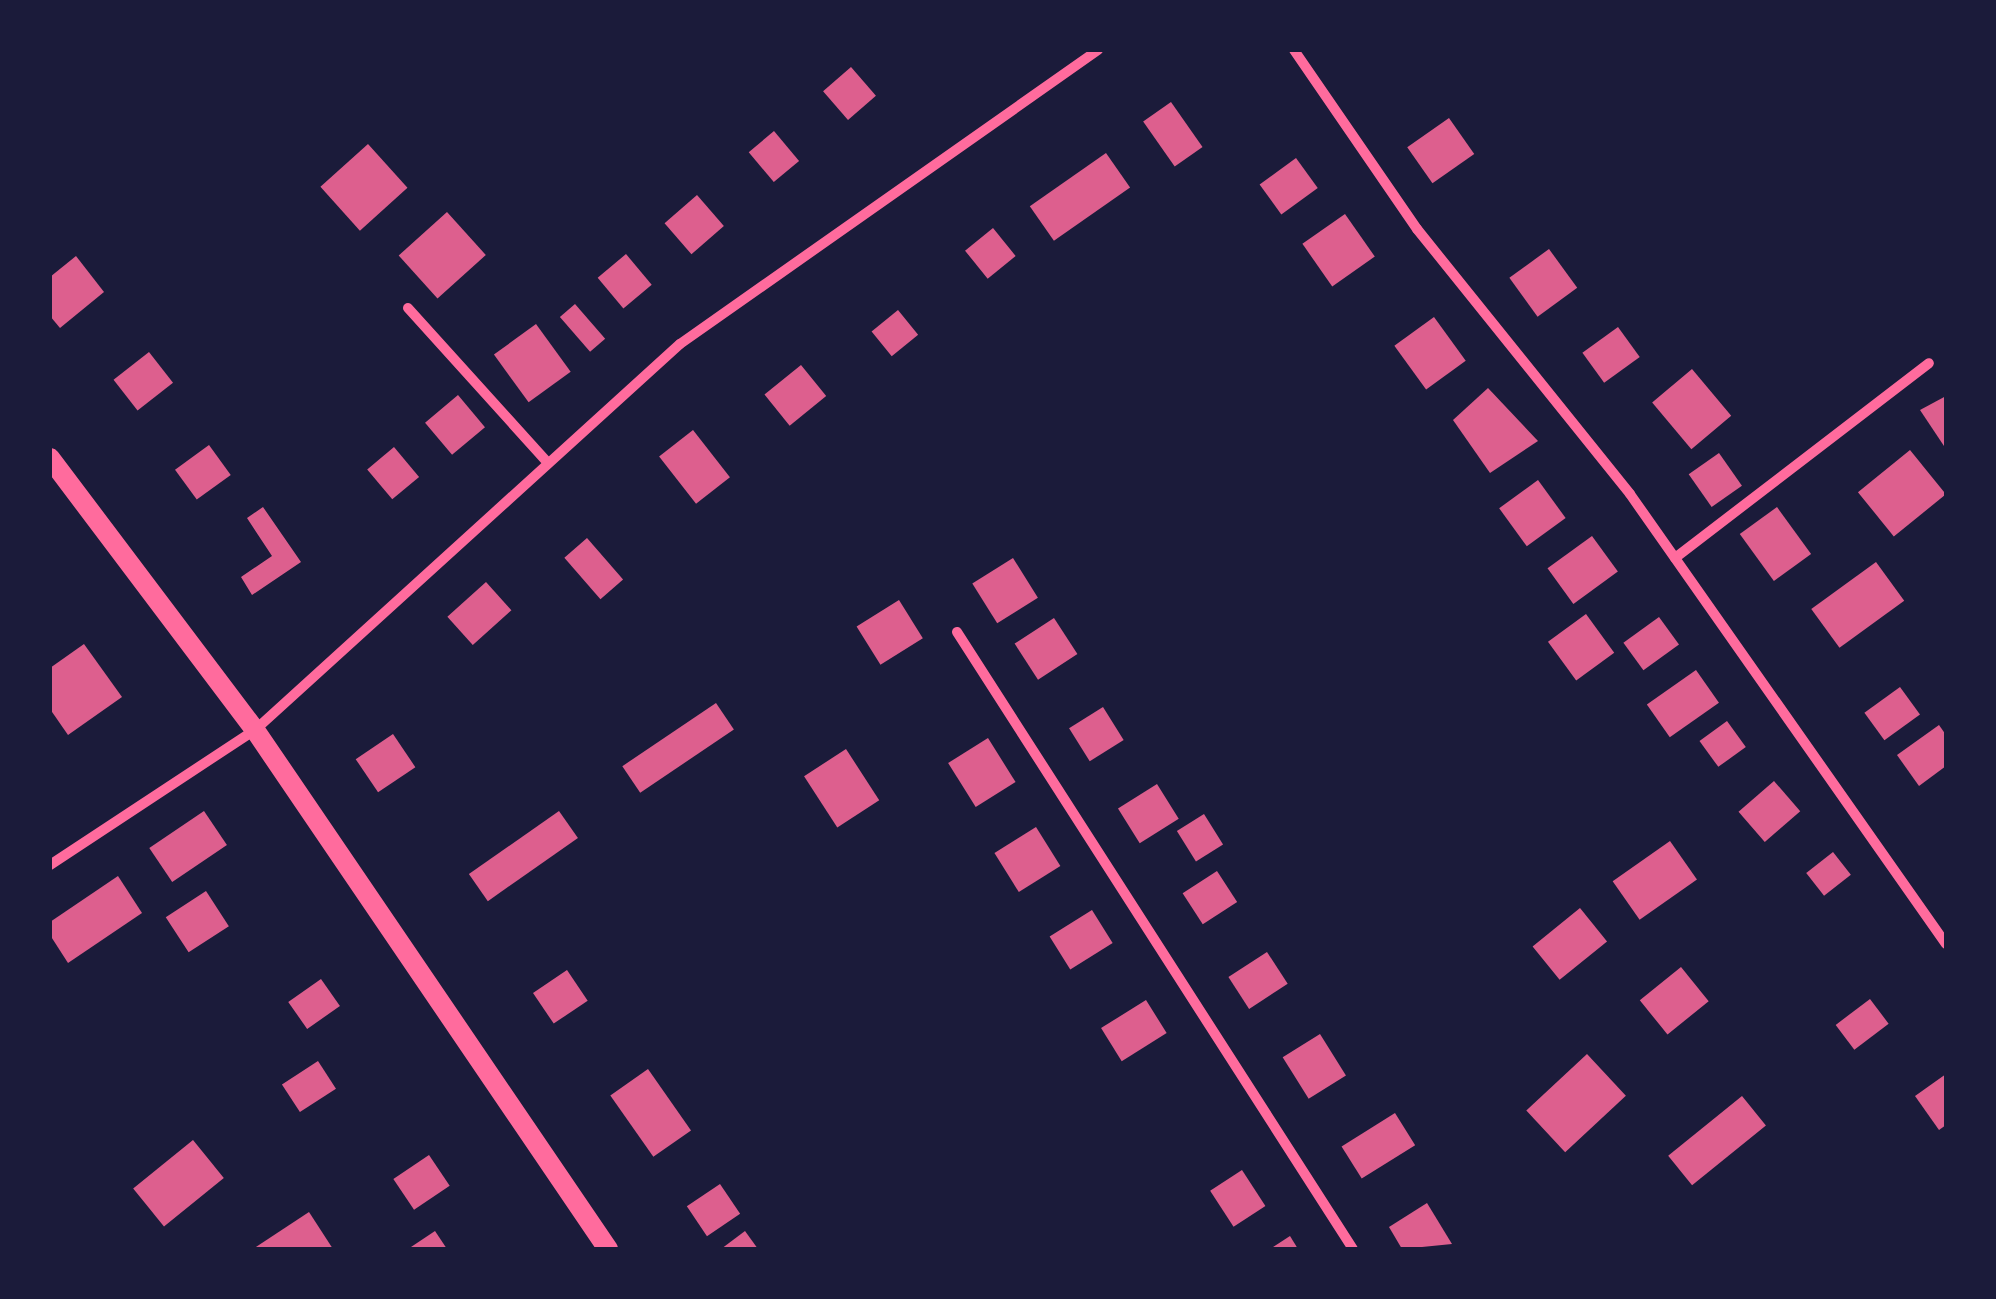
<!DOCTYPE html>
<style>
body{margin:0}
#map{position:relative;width:1996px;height:1299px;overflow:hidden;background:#1b1b3a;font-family:Overpass,sans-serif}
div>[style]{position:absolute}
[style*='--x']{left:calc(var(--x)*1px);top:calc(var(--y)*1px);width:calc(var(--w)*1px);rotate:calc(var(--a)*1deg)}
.building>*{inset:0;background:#dd5f8e;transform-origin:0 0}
.minor>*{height:10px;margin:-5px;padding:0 5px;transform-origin:5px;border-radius:5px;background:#ff6b9d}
.secondary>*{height:20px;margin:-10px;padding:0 10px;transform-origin:10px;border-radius:10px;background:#ff6b9d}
span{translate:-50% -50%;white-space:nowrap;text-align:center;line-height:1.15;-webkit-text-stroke:10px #1b1b3a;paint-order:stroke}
.frame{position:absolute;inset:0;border:52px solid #1b1b3a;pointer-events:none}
</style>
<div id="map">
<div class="building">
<i style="left:851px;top:67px;width:38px;height:37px;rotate:49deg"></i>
<i style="left:1171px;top:102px;width:55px;height:34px;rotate:55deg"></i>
<i style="left:1449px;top:118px;width:44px;height:51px;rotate:55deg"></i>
<i style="left:774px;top:131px;width:39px;height:33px;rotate:50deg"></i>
<i style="left:368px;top:144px;width:59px;height:64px;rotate:48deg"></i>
<i style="left:1106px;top:153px;width:42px;height:93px;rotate:55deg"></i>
<i style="left:1296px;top:158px;width:37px;height:45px;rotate:54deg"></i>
<i style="left:697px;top:195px;width:41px;height:43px;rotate:49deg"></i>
<i style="left:447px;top:212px;width:58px;height:65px;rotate:48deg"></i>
<i style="left:1345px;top:214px;width:52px;height:52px;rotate:55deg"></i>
<i style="left:993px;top:228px;width:36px;height:36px;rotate:51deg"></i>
<i style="left:1549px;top:249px;width:48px;height:49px;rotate:54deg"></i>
<i style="left:626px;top:254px;width:40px;height:37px;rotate:50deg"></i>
<i style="clip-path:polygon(76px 256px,104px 292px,60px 328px,50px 316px,50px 277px)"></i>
<i style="left:575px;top:304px;width:46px;height:20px;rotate:49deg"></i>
<i style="left:898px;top:310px;width:32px;height:34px;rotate:51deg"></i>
<i style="left:1434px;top:317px;width:54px;height:49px;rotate:54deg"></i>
<i style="left:536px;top:324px;width:59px;height:52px;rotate:54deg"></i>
<i style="left:1618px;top:327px;width:37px;height:44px;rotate:54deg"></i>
<i style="left:149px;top:352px;width:39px;height:45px;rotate:52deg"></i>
<i style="left:801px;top:365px;width:40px;height:47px;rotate:51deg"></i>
<i style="left:1692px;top:369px;width:61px;height:52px;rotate:50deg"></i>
<i style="clip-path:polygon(1488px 388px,1538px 441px,1490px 473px,1453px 420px)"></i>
<i style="left:458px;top:395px;width:42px;height:43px;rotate:50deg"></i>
<i style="clip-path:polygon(1946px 396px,1946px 449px,1920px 410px)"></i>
<i style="left:693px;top:430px;width:60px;height:43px;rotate:52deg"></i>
<i style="left:209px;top:445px;width:37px;height:42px;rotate:54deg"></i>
<i style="left:394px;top:447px;width:39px;height:35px;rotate:50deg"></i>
<i style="left:1910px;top:450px;width:57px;height:67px;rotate:51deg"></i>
<i style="left:1719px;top:453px;width:40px;height:37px;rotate:55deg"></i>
<i style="left:1538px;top:480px;width:47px;height:48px;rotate:54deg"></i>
<i style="clip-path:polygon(263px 507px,301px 562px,252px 595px,241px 577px,272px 556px,247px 518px)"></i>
<i style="left:1777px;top:507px;width:58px;height:46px;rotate:54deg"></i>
<i style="left:1592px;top:536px;width:44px;height:55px;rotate:54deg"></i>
<i style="left:587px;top:538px;width:55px;height:30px;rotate:49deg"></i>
<i style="left:1013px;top:558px;width:47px;height:48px;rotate:58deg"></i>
<i style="left:1876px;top:562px;width:48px;height:80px;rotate:54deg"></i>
<i style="left:486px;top:582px;width:38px;height:52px;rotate:48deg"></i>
<i style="left:899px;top:600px;width:45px;height:50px;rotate:58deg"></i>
<i style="left:1586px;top:614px;width:48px;height:47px;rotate:54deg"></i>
<i style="left:1659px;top:617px;width:34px;height:44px;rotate:54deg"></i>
<i style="left:1054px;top:618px;width:43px;height:47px;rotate:57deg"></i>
<i style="clip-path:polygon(84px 644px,122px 697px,68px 735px,50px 709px,50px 668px)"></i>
<i style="left:1696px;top:670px;width:40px;height:60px;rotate:55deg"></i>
<i style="left:1900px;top:687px;width:34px;height:44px;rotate:54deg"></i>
<i style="left:716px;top:703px;width:32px;height:113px;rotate:56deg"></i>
<i style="left:1103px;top:707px;width:39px;height:40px;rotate:58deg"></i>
<i style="left:1727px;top:721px;width:32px;height:34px;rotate:54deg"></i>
<i style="clip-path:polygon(1939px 725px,1946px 735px,1946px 766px,1919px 786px,1897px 755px)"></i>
<i style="left:393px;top:734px;width:40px;height:45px;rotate:56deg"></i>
<i style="left:988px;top:738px;width:52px;height:47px;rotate:58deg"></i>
<i style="left:846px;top:749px;width:61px;height:50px;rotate:57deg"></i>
<i style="left:1774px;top:781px;width:40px;height:47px;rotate:49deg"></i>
<i style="left:1157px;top:784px;width:41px;height:46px;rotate:58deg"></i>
<i style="left:204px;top:811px;width:41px;height:66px;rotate:56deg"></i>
<i style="left:559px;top:811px;width:33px;height:110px;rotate:55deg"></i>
<i style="left:1204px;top:814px;width:36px;height:32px;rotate:58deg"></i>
<i style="left:1036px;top:827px;width:46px;height:49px;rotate:58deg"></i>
<i style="left:1670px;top:841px;width:47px;height:70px;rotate:55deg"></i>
<i style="left:1833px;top:852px;width:29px;height:34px;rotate:52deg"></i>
<i style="left:1217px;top:871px;width:37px;height:41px;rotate:57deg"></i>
<i style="clip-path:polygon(118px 876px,142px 913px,68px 963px,50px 935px,50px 922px)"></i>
<i style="left:206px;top:891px;width:42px;height:48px;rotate:57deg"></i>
<i style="left:1580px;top:908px;width:43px;height:61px;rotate:51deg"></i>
<i style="left:1092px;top:910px;width:39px;height:50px;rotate:58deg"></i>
<i style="left:1267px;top:952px;width:38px;height:46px;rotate:57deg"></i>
<i style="left:1681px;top:967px;width:44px;height:53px;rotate:51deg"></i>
<i style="left:567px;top:970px;width:37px;height:41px;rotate:56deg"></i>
<i style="left:321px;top:979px;width:33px;height:40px;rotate:55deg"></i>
<i style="left:1870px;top:999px;width:31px;height:43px;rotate:53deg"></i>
<i style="left:1146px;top:1000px;width:39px;height:53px;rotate:58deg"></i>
<i style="left:1320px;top:1034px;width:49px;height:44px;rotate:58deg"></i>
<i style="left:1587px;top:1054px;width:57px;height:83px;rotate:47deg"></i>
<i style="left:318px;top:1061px;width:33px;height:43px;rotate:57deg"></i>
<i style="left:648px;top:1069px;width:75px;height:46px;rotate:55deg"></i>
<i style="clip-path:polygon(1946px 1074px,1946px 1125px,1939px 1130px,1915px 1096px)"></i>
<i style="left:1742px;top:1096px;width:38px;height:95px;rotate:51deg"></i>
<i style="left:1395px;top:1113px;width:38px;height:63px;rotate:58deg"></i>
<i style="left:193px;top:1140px;width:49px;height:77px;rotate:51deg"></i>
<i style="left:429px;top:1155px;width:37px;height:43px;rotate:56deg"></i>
<i style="left:1242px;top:1170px;width:43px;height:38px;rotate:57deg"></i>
<i style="left:720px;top:1184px;width:36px;height:40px;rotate:56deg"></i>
<i style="clip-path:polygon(1427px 1203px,1452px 1244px,1402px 1249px,1389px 1227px)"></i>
<i style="clip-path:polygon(309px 1212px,333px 1249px,253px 1249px)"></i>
<i style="clip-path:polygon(435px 1231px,447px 1249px,408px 1249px)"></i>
<i style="clip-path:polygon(745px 1231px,758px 1249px,721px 1249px)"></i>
<i style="clip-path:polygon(1290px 1236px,1298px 1249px,1270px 1249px)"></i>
</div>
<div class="minor">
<i style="--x:1294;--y:50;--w:217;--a:55.5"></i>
<i style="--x:1417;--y:229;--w:340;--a:51.2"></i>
<i style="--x:1630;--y:494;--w:550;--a:54.92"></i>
<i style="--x:408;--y:308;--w:209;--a:47.9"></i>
<i style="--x:1675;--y:558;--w:320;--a:-37.5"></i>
<i style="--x:957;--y:632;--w:733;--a:57.31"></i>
<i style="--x:50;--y:865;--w:245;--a:-33.4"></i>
<i style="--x:255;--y:730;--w:574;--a:-42.25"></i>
<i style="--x:680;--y:344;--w:511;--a:-35.12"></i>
</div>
<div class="secondary">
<i style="--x:50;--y:458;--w:341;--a:53"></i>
<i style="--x:255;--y:730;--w:628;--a:55.78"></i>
</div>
<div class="frame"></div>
</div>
